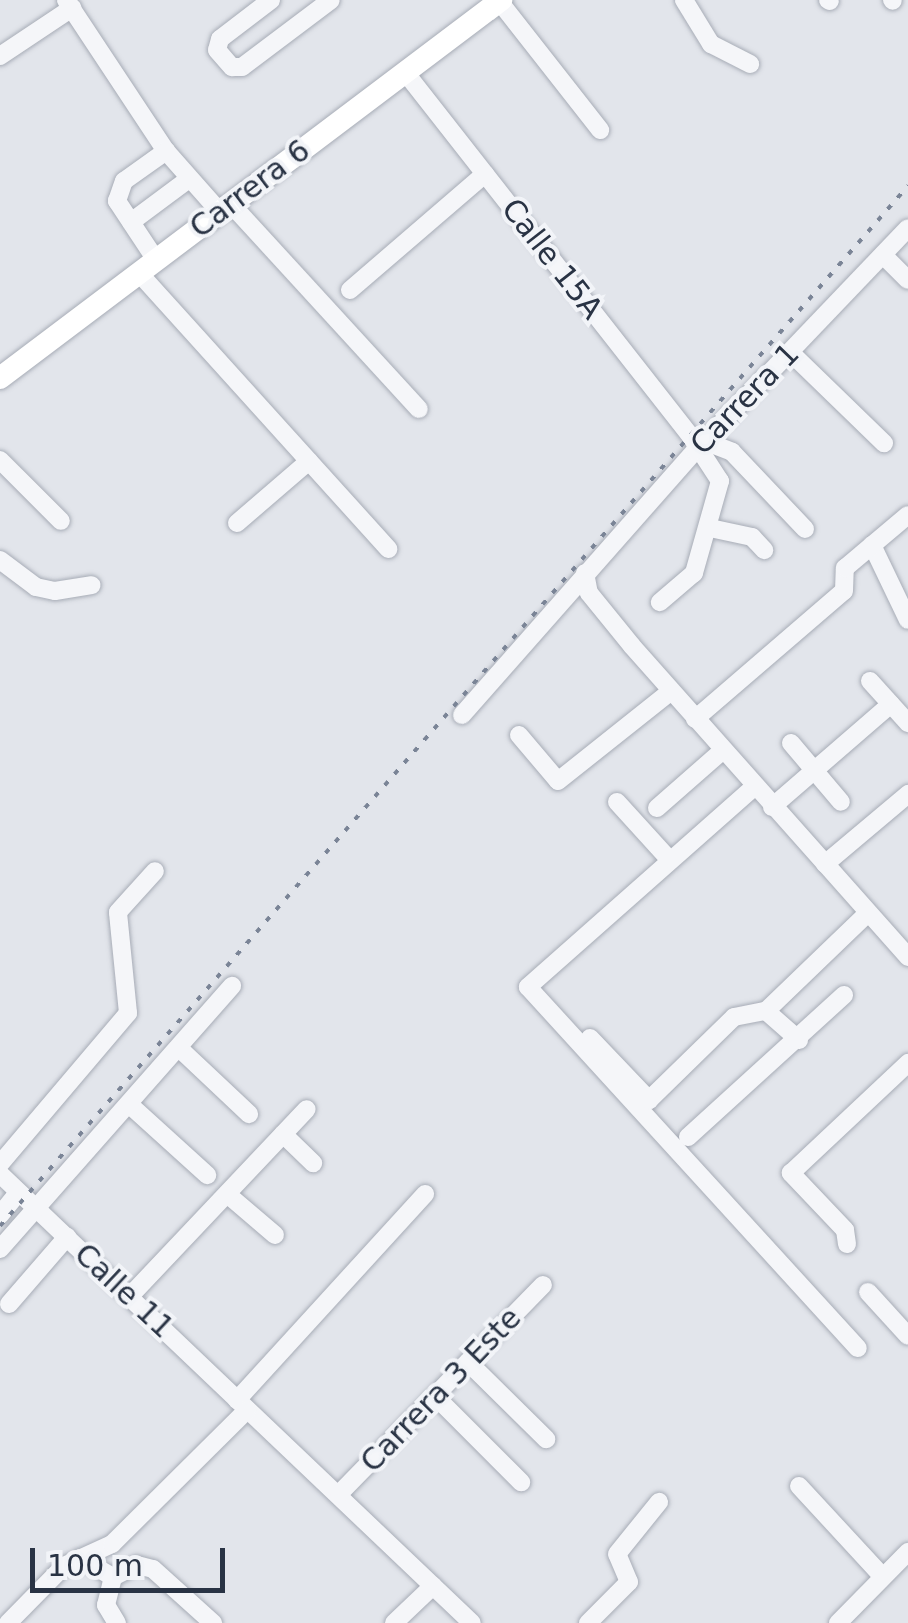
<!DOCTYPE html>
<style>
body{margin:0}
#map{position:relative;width:908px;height:1623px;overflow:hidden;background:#e2e5eb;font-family:"DejaVu Sans",sans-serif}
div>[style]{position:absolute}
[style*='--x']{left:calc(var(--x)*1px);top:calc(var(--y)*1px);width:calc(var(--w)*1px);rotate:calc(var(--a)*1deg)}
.roads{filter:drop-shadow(0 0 2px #a7acb6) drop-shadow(0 0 2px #a7acb6)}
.minor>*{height:18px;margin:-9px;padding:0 9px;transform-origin:9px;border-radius:9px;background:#f5f6f9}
.major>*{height:22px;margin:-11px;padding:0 11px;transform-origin:11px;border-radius:11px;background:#fff}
.rail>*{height:4px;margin-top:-2px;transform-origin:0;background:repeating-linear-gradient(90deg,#7a8496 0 5px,transparent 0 15px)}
span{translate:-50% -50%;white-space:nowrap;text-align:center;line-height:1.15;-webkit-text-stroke:8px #f2f4f8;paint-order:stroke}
.street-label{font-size:30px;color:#293344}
.scale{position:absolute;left:30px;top:1548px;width:195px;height:45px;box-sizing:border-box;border:5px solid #293344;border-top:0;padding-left:12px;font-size:30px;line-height:35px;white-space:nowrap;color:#293344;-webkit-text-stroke:8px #f2f4f8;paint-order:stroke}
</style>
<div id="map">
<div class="roads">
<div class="minor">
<i style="--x:66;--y:0;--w:181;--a:56.5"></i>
<i style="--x:271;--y:0;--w:64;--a:142.6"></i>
<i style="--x:220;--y:39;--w:11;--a:105"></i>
<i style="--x:217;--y:50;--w:23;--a:49"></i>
<i style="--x:232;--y:67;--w:10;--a:0"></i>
<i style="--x:242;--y:67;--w:111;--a:-37"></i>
<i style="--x:684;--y:0;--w:52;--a:58.5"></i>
<i style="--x:711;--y:44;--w:44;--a:27.1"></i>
<i style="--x:828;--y:0;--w:2;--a:27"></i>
<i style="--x:892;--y:0;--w:1;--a:45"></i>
<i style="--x:499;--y:1;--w:164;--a:51.9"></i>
<i style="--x:0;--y:56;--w:87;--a:-33.7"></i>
<i style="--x:405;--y:72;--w:462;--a:51.9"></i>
<i style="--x:690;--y:435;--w:55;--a:56.9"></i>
<i style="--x:720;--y:481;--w:96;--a:105.8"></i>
<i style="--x:694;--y:573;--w:45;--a:139.5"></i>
<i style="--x:231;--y:204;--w:278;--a:47.5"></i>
<i style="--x:131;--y:222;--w:72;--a:-36.6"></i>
<i style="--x:883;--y:255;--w:35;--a:45"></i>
<i style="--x:156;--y:260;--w:71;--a:-123.5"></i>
<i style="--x:117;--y:201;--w:21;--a:-71"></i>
<i style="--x:124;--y:181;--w:52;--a:-35.5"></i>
<i style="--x:166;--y:151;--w:81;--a:48.5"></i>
<i style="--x:139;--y:273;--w:372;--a:47.9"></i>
<i style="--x:350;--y:290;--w:178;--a:-40.7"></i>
<i style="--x:790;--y:352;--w:131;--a:44.1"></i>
<i style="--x:704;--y:441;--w:30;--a:21"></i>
<i style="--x:732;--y:452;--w:106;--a:46.5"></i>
<i style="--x:0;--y:460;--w:86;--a:45"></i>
<i style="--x:237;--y:523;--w:95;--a:-40.7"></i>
<i style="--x:710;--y:528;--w:43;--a:12.1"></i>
<i style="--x:752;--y:537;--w:18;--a:47"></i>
<i style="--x:872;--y:545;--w:83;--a:64.4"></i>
<i style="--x:0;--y:560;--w:45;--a:36.9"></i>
<i style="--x:36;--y:587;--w:19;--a:12"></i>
<i style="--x:55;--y:591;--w:37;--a:-9"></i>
<i style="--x:585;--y:573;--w:20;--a:79"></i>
<i style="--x:589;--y:593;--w:68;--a:50.9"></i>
<i style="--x:632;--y:646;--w:416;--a:48.4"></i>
<i style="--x:870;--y:681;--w:57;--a:47.9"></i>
<i style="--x:462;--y:715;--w:352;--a:-48.6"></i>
<i style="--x:695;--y:451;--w:308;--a:-46.3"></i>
<i style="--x:695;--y:719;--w:196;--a:-40.7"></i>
<i style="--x:844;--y:591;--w:23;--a:-88"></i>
<i style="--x:845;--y:568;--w:82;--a:-40.1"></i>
<i style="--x:519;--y:735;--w:60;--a:49.7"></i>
<i style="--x:558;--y:781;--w:144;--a:-38.5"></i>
<i style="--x:791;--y:743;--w:77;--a:49.7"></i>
<i style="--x:754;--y:787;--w:302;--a:138.5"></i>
<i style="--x:528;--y:987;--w:489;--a:47.6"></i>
<i style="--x:617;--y:802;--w:76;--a:47.7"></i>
<i style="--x:772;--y:807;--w:157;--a:-40.9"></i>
<i style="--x:657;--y:808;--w:86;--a:-41.2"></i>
<i style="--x:825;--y:864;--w:109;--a:-40.1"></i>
<i style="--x:766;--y:1011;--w:44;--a:41.3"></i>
<i style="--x:590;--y:1038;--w:86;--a:46.4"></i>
<i style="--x:649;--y:1100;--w:119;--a:-44.3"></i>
<i style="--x:734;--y:1017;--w:33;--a:-11"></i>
<i style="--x:766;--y:1011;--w:141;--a:-43.9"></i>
<i style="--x:180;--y:1049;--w:95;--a:43.3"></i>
<i style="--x:131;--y:1106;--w:103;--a:42.2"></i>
<i style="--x:283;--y:1134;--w:42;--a:44"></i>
<i style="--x:688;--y:1137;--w:211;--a:-42.3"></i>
<i style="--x:0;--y:1164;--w:198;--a:-49.7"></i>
<i style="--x:128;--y:1013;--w:101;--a:-95.7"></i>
<i style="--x:118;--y:912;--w:55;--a:-47.9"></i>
<i style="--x:0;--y:1174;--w:651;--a:43.57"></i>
<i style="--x:227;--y:1194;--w:63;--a:40.5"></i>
<i style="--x:0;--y:1215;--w:28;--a:-51"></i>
<i style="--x:847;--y:1244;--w:14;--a:-98"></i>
<i style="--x:845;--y:1230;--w:79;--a:-133.5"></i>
<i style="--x:791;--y:1173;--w:161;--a:-43.2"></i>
<i style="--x:0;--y:1249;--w:351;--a:-48.6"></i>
<i style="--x:868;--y:1292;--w:59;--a:47.7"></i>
<i style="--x:130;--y:1296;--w:257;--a:-46.6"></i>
<i style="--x:9;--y:1304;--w:89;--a:-49.1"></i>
<i style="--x:468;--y:1362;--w:110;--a:44.6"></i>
<i style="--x:435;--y:1396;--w:122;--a:45"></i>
<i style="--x:237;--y:1400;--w:279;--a:-47.6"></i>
<i style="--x:799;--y:1486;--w:122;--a:47.3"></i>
<i style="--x:339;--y:1494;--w:292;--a:-45.7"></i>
<i style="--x:80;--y:1558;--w:38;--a:30"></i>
<i style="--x:113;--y:1577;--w:29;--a:104"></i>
<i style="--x:106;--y:1605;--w:21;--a:59"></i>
<i style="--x:113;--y:1577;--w:27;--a:-27"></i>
<i style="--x:137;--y:1565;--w:16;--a:14"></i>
<i style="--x:153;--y:1569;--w:81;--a:42"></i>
<i style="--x:8;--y:1623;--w:80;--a:-45.5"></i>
<i style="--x:64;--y:1566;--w:53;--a:-24.6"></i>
<i style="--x:112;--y:1544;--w:190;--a:-44.8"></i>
<i style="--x:394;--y:1623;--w:54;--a:-43.5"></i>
<i style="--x:588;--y:1623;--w:58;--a:-45"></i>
<i style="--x:629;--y:1582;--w:30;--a:-113"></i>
<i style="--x:617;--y:1554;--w:67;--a:-51.1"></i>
<i style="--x:838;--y:1623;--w:100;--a:-45.4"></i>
</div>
<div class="major">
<i style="--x:0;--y:378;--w:628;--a:-37.03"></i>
</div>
</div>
<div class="rail">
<i style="--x:0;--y:1226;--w:1381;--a:-48.88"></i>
</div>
<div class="street-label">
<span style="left:250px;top:189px;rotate:-37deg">Carrera 6</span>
<span style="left:552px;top:259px;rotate:52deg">Calle 15A</span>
<span style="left:745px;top:399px;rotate:-46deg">Carrera 1</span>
<span style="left:124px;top:1291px;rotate:43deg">Calle 11</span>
<span style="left:441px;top:1390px;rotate:-46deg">Carrera 3 Este</span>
</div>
<div class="scale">100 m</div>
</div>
